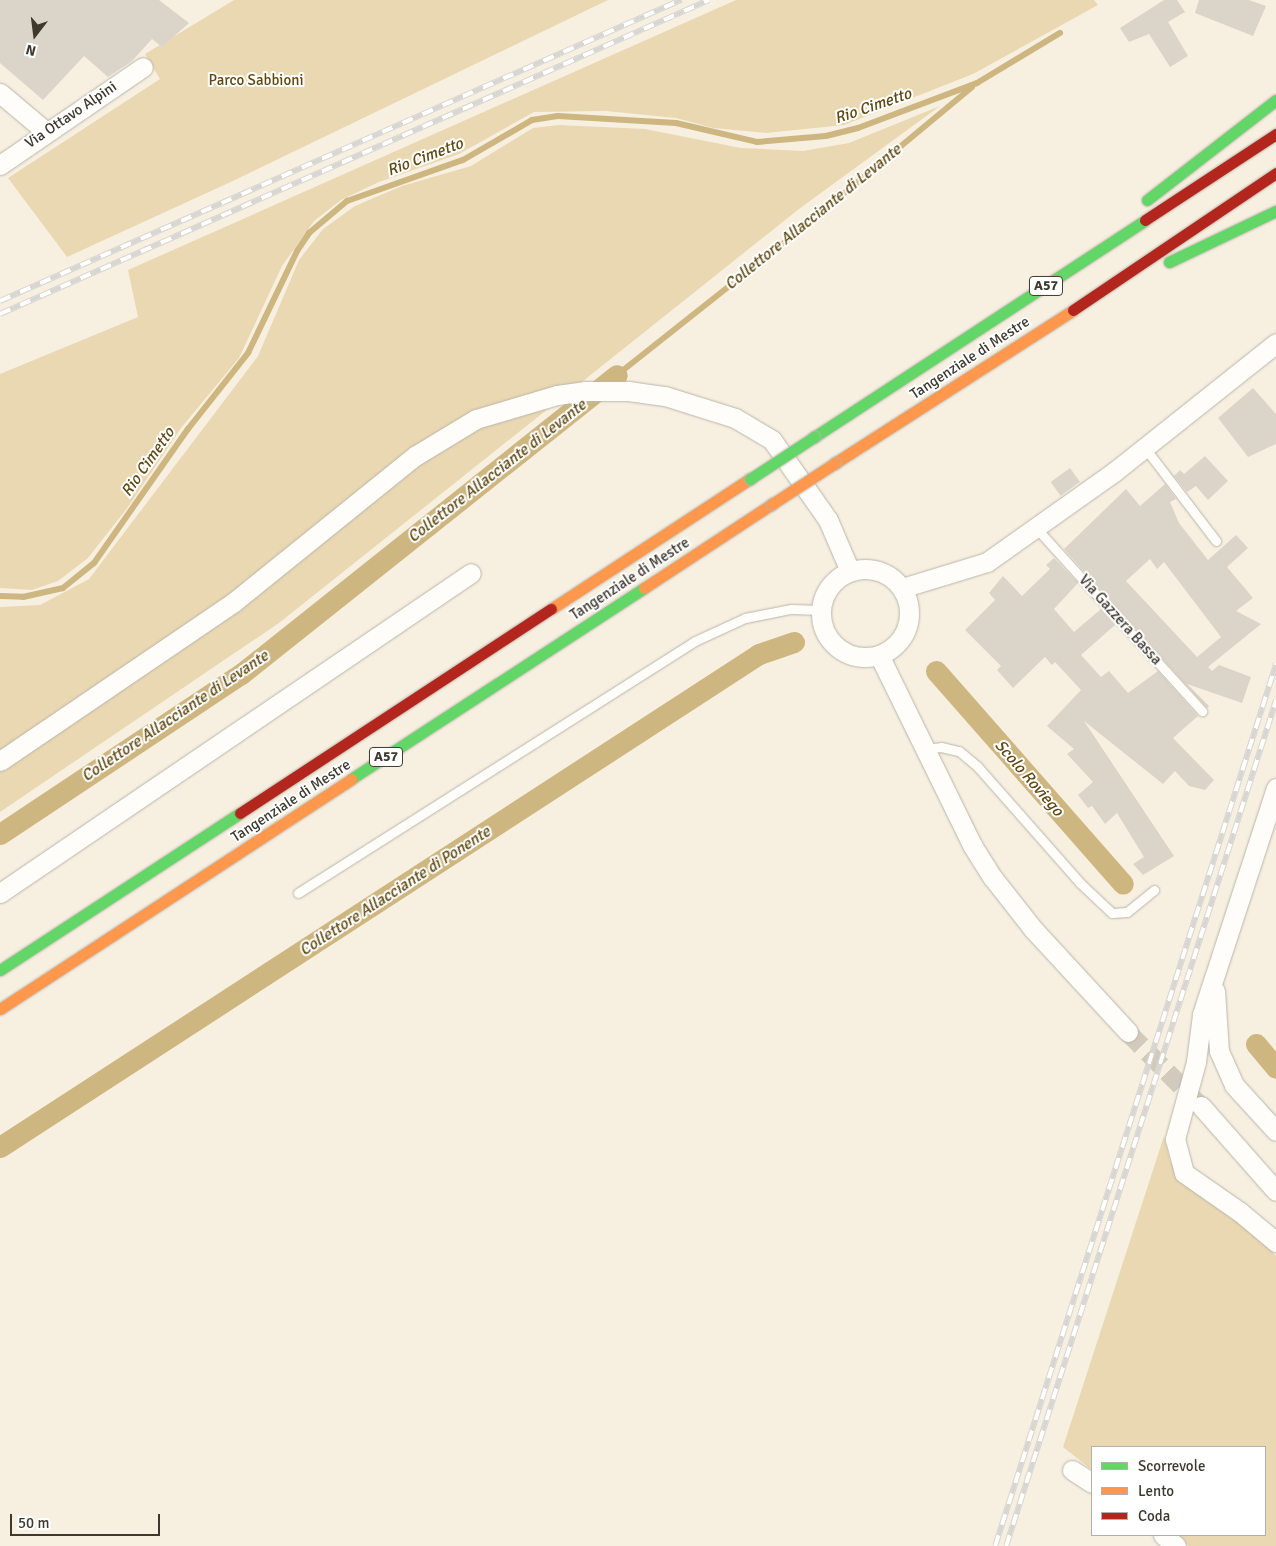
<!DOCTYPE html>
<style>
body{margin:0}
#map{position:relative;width:1276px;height:1546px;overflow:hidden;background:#f7f0e1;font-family:Signika,sans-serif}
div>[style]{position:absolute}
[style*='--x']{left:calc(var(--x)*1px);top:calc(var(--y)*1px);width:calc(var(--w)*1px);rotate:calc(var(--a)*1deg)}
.green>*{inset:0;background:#ead8b2}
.stream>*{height:6px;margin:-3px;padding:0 3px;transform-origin:3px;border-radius:3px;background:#ceb680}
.canal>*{height:21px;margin:-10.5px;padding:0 10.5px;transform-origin:10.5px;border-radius:10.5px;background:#ceb680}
.building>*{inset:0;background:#dbd5c9;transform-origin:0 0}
.street-tunnel>*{height:19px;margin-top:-9.5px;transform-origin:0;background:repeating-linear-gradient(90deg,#d2cbbd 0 19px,transparent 0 28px)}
.roads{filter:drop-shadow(0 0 1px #bab5a9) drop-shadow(0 0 1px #bab5a9)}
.lane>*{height:9px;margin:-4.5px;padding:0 4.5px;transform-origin:4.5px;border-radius:4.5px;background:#fefdfa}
.street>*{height:19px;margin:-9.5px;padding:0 9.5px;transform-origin:9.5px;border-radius:9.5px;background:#fefdfa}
.street>.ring{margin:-9.5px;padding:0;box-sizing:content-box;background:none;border:19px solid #fefdfa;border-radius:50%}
.fast>*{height:11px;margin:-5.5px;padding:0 5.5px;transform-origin:5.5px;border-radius:5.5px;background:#63d668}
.slow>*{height:11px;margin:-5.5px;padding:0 5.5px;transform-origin:5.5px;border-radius:5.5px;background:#ff974d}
.jam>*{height:11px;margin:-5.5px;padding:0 5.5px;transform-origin:5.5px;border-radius:5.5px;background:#b3261e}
.rail>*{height:5.5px;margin-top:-2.75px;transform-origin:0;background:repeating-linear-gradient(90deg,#fff 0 11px,#d8d6d2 0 22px);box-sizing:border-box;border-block:1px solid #d8d6d2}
.bridges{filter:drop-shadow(0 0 1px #bab5a9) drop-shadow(0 0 1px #bab5a9)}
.fast-bridge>*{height:11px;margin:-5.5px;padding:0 5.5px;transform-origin:5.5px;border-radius:5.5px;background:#63d668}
.slow-bridge>*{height:11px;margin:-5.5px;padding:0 5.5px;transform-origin:5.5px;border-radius:5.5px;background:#ff974d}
span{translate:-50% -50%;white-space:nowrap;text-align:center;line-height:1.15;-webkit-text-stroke:4px #fff;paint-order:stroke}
.shield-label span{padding:1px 4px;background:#fff;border:1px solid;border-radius:4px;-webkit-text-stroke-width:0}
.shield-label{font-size:14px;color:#3e392f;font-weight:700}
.park-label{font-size:15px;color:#5e4710}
.street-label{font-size:15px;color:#3e392f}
.water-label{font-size:16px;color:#5f4912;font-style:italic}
.legend{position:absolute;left:1091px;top:1446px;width:175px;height:90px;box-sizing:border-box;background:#fff;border:1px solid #b2b0ac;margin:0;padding:6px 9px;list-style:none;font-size:15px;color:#3e392f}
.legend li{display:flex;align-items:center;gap:10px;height:25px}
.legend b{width:25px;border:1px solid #b2b0ac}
.north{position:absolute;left:10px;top:10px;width:50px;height:50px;-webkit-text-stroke:4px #fff;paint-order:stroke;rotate:195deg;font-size:14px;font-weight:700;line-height:20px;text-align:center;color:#3e392f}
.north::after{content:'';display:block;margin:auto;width:18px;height:22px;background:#3e392f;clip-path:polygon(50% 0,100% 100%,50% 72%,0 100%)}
.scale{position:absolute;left:10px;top:1514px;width:150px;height:22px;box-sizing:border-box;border:2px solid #3e392f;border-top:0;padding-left:6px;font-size:15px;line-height:18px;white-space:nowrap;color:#3e392f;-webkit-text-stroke:4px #fff;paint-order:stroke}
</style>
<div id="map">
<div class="green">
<i style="clip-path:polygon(234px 0,608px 0,235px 180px,67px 257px,8px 178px,160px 79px,145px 54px)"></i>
<i style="clip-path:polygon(736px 0,1094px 0,1098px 5px,973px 74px,844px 125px,766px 133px,713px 128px,676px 118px,606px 111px,534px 112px,459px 154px,379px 182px,341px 200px,314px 221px,282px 266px,239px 358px,181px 428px,128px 507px,88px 558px,58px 581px,32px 590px,0 588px,0 374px,138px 317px,128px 270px)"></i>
<i style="clip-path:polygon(940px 106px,799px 209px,279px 623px,0 812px,0 607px,40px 605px,89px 579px,258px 356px,299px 260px,323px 229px,355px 206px,402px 186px,471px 166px,533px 128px,559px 125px,645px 129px,741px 148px,803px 151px,849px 143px)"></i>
<i style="clip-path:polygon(1164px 1136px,1170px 1161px,1183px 1182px,1206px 1201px,1243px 1222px,1276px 1256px,1276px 1546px,1189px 1546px,1175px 1535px,1265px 1535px,1265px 1447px,1092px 1447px,1092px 1470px,1063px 1447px)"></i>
</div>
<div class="stream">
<i style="--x:617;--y:375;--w:235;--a:-38.4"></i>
<i style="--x:801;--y:229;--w:222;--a:-39.7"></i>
<i style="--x:0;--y:596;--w:23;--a:2"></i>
<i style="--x:23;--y:597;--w:41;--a:-12.7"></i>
<i style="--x:63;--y:588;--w:40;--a:-39"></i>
<i style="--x:94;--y:563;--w:164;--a:-55"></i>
<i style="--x:188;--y:429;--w:97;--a:-51.7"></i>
<i style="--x:248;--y:353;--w:113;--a:-64.3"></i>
<i style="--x:297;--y:251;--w:22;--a:-56"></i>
<i style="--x:309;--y:233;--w:50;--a:-40.1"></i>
<i style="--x:347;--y:201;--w:123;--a:-19.5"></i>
<i style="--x:463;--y:160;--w:80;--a:-30.1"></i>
<i style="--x:532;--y:120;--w:26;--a:-9"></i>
<i style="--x:558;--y:116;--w:118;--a:3.4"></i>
<i style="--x:676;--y:123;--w:83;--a:13.2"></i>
<i style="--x:757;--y:142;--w:69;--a:-5"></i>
<i style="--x:826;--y:136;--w:33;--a:-14"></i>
<i style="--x:858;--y:128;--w:127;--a:-20.7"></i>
<i style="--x:977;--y:83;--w:97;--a:-31.1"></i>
</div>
<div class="canal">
<i style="--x:936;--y:671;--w:283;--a:48.7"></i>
<i style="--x:0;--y:834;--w:289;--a:-33.6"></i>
<i style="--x:241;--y:674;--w:480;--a:-38.5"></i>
<i style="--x:1256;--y:1044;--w:31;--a:50"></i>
<i style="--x:0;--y:1147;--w:905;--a:-33.01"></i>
<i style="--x:759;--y:654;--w:37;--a:-19"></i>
</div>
<div class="building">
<i style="clip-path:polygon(0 0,159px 0,189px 23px,162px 47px,152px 39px,132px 61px,108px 77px,84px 56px,43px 100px,0 63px)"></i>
<i style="clip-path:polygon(1164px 0,1177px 0,1185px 12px,1168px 22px,1188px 56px,1170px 67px,1149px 34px,1129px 42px,1120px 28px)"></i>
<i style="clip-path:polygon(1199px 0,1249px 0,1266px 6px,1253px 36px,1195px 13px)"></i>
<i style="clip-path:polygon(1253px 388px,1276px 414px,1276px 444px,1248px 457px,1218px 418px)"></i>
<i style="clip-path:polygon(1205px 456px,1228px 481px,1208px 500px,1196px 486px,1187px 492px,1174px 476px,1180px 470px,1184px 474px)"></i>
<i style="left:1070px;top:468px;width:17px;height:24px;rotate:54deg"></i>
<i style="clip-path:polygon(evenodd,1165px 484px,1176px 499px,1170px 502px,1179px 523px,1208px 560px,1236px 535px,1248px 548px,1227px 567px,1253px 598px,1236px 611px,1261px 624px,1208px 667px,1212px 671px,1219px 665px,1251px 677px,1242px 703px,1187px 684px,1209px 706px,1207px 708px,1064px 549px,1126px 489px,1140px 506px,1165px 484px,1150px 559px,1157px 569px,1164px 562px,1221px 637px,1197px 657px,1126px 581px,1150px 559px)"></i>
<i style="clip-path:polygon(1054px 558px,1078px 583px,1054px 609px,1074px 632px,1101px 609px,1115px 625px,1081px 655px,1101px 677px,1109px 671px,1128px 693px,1158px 671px,1198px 716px,1173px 738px,1214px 780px,1205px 790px,1189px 786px,1175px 771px,1163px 784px,1084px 721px,1174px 856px,1143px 875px,1133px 864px,1144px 857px,1117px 813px,1105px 824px,1092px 806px,1088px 808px,1078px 795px,1093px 782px,1067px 754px,1074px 749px,1047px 726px,1081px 690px,1055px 662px,1052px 665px,1045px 657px,1013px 688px,997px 670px,1001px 666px,965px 630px,995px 600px,989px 593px,1003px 576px,1022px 596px,1050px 569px,1046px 565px)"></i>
</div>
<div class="street-tunnel">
<i style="--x:1128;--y:1032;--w:100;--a:45.4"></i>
</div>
<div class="roads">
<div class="lane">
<i style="--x:1145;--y:448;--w:117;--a:52.6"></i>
<i style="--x:1037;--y:529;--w:246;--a:47.8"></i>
<i style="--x:923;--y:749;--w:18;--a:-6"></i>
<i style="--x:941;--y:747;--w:18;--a:13"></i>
<i style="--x:959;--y:751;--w:23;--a:40"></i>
<i style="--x:977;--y:766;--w:156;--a:48.6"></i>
<i style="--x:1080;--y:883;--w:44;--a:43.2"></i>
<i style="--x:1112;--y:913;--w:15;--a:-4"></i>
<i style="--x:1127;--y:912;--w:35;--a:-39"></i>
<i style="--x:298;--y:893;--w:470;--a:-32.4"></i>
<i style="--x:695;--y:641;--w:55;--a:-24.7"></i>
<i style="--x:745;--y:618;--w:47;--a:-11.1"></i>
<i style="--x:791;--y:609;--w:30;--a:2"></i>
</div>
<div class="street">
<i style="--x:0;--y:93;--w:59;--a:40.2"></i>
<i style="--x:0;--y:165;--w:173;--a:-34.4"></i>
<i class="ring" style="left:821px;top:569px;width:69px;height:69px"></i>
<i style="--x:902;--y:588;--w:89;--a:-17"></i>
<i style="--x:987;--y:562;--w:156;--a:-35.3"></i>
<i style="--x:1114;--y:472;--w:207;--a:-38.5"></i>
<i style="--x:879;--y:655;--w:212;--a:63.9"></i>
<i style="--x:972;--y:845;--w:39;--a:58"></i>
<i style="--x:993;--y:878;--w:65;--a:51.9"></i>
<i style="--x:1033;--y:929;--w:140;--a:47.3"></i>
<i style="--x:0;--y:761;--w:283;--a:-34.2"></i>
<i style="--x:234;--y:602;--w:233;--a:-38.9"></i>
<i style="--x:415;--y:456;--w:71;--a:-31.2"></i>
<i style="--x:476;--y:419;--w:84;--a:-16.5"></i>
<i style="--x:557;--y:395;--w:29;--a:-8"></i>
<i style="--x:586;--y:391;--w:42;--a:0"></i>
<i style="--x:628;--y:391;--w:37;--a:8"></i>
<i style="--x:665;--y:396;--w:73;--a:17.4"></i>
<i style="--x:735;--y:418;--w:43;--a:30.7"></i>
<i style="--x:772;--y:440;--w:98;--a:55"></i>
<i style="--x:828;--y:520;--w:56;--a:66.7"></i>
<i style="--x:1276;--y:788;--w:239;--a:108.1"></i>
<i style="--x:1202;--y:1015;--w:47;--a:97.3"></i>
<i style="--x:1196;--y:1062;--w:80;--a:105.3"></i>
<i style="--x:1175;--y:1139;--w:35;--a:75"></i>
<i style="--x:1184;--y:1173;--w:68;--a:34.9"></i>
<i style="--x:1240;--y:1212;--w:47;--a:39.8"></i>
<i style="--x:0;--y:893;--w:569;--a:-34.19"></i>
<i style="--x:1215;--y:991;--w:60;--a:86.2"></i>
<i style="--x:1219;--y:1051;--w:37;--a:66"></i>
<i style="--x:1234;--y:1085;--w:62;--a:47.6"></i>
<i style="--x:1201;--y:1106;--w:113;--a:48.6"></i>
<i style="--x:1072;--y:1470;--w:24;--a:33"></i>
<i style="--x:1163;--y:1535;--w:17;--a:40"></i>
</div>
<div class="fast">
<i style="--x:1147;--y:200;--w:163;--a:-37.8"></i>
<i style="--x:1169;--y:262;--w:119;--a:-25.5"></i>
<i style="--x:814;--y:437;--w:396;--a:-33.2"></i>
<i style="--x:351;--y:779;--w:350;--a:-33.1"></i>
<i style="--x:0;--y:970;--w:287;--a:-33.2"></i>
</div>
<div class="slow">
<i style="--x:835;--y:463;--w:283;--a:-32.7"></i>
<i style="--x:644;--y:588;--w:153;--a:-33.3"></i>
<i style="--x:551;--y:609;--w:238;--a:-33.2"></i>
<i style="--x:0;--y:1009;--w:420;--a:-33.2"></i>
</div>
<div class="jam">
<i style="--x:1145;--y:220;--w:157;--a:-33.3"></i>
<i style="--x:1073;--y:310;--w:245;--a:-34"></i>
<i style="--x:240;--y:813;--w:372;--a:-33.3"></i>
</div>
</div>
<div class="rail">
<i style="--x:0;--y:301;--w:745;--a:-23.85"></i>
<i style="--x:0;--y:314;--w:775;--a:-23.89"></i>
<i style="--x:995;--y:1546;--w:926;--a:-72.33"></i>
<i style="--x:1006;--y:1546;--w:888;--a:-72.3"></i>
</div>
<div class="bridges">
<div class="fast-bridge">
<i style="--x:750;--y:479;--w:77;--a:-33.3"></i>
</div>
<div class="slow-bridge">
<i style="--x:772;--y:504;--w:75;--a:-33.1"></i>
</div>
</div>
<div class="shield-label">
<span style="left:1046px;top:286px">A57</span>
<span style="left:386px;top:757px">A57</span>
</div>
<div class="park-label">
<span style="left:256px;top:81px">Parco Sabbioni</span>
</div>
<div class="street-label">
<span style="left:71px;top:115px;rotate:-34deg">Via Ottavo Alpini</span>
<span style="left:970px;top:358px;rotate:-33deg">Tangenziale di Mestre</span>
<span style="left:630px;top:579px;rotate:-33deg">Tangenziale di Mestre</span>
<span style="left:1120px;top:620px;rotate:48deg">Via Gazzera Bassa</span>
<span style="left:291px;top:801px;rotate:-33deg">Tangenziale di Mestre</span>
</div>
<div class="water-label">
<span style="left:873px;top:106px;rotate:-19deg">Rio Cimetto</span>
<span style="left:425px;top:157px;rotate:-21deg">Rio Cimetto</span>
<span style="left:813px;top:217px;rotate:-39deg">Collettore Allacciante di Levante</span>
<span style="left:148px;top:462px;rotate:-55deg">Rio Cimetto</span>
<span style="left:497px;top:471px;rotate:-38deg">Collettore Allacciante di Levante</span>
<span style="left:175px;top:716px;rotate:-34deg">Collettore Allacciante di Levante</span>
<span style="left:1029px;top:778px;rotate:49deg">Scolo Roviego</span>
<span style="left:395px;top:891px;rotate:-33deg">Collettore Allacciante di Ponente</span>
</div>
<ul class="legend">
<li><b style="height:6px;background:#63d668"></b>Scorrevole</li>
<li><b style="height:6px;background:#ff974d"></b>Lento</li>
<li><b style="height:6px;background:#b3261e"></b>Coda</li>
</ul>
<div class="north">N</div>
<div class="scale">50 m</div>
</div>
